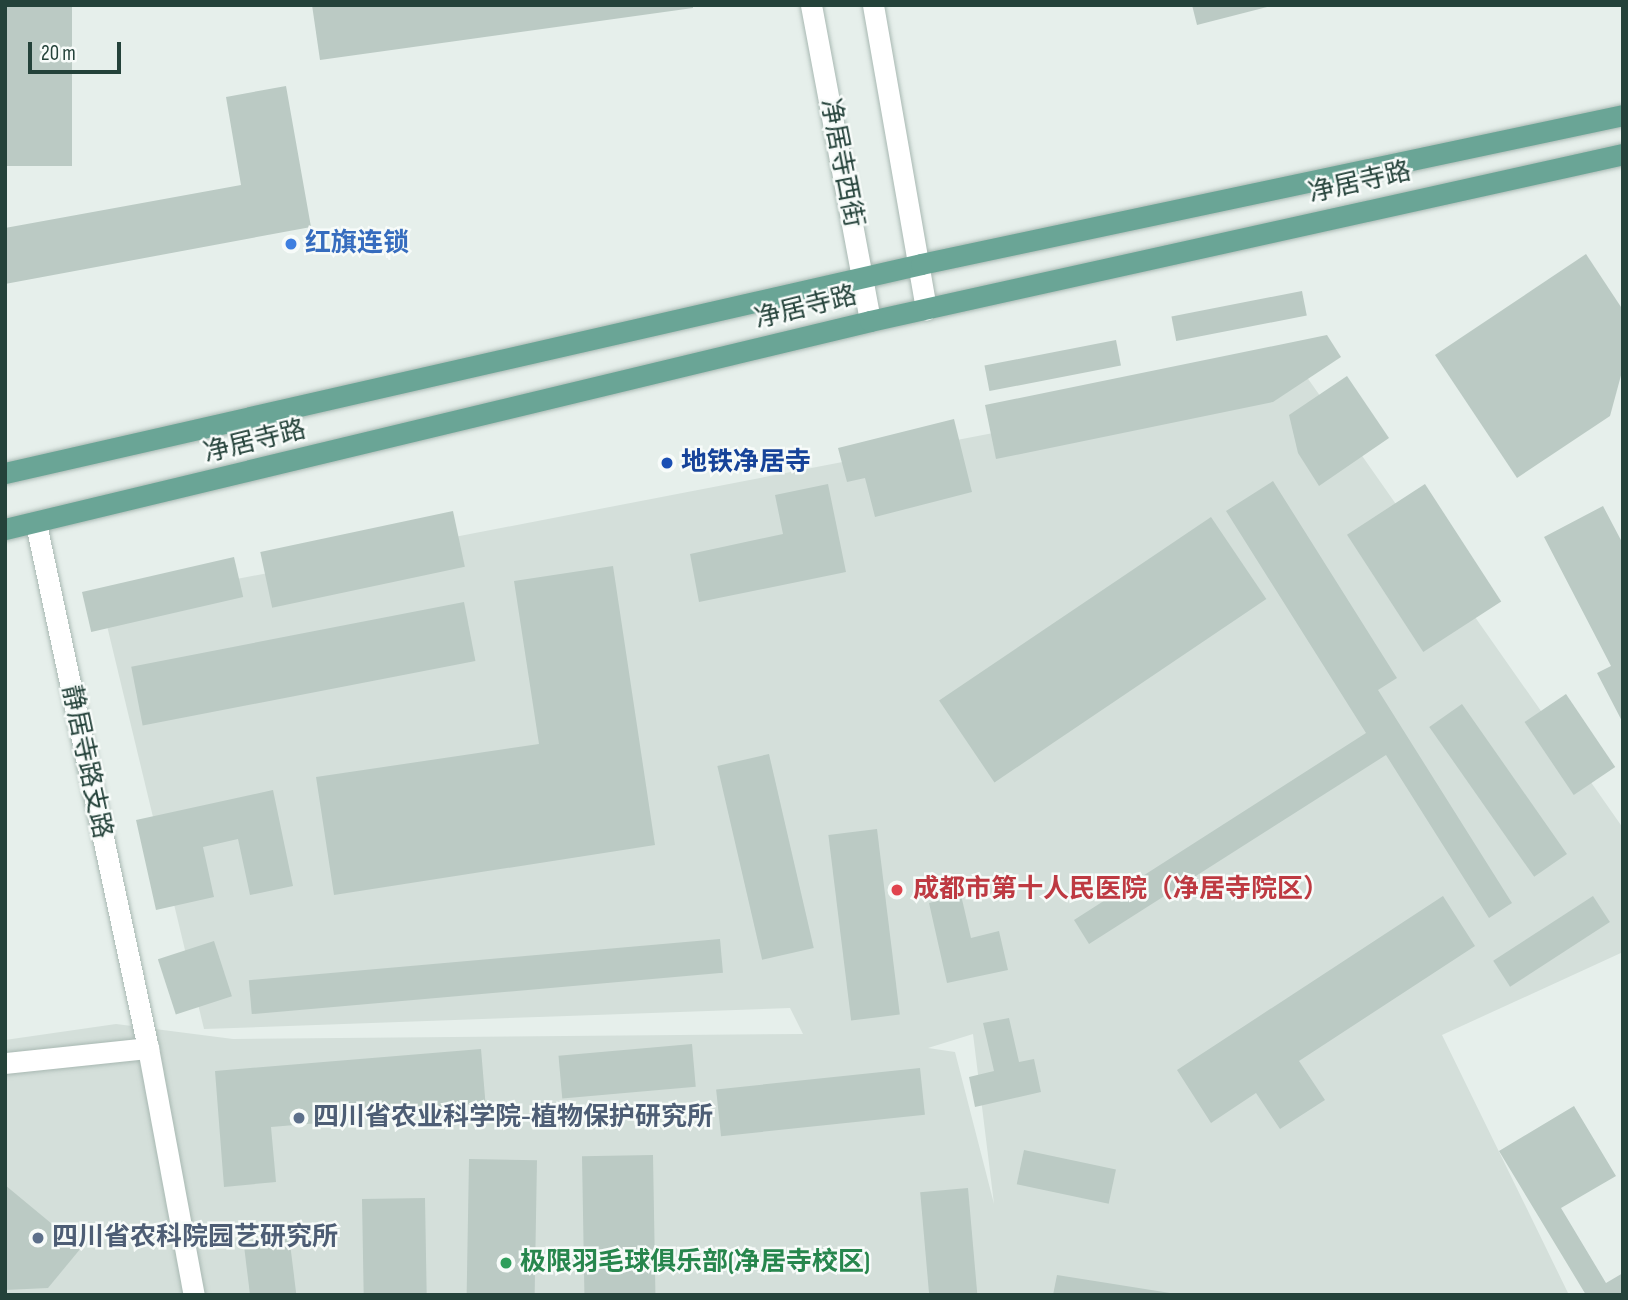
<!DOCTYPE html>
<meta charset="utf-8">
<style>
body{margin:0}
#map{position:relative;width:1628px;height:1300px;overflow:hidden;background:#e6efeb;font-family:"Sofia Sans Condensed","Noto Sans SC",sans-serif}
div>[style]{position:absolute}
[style*='--x']{left:calc(var(--x)*1px);top:calc(var(--y)*1px);width:calc(var(--w)*1px);rotate:calc(var(--a)*1deg)}
.built>*{inset:0;background:#d4dfda}
.building>*{inset:0;background:#bbcac4;transform-origin:0 0}
.roads{filter:drop-shadow(0 0 2px #a8b8b2) drop-shadow(0 0 2px #a8b8b2)}
.minor>*{height:21px;margin:-10.5px;padding:0 10.5px;transform-origin:10.5px;border-radius:10.5px;background:#fff}
.major>*{height:21px;margin:-10.5px;padding:0 10.5px;transform-origin:10.5px;border-radius:10.5px;background:#6aa596}
.dots>*{width:19px;height:19px;translate:-50% -50%;box-sizing:border-box;border:4px solid #f7fbf9;border-radius:50%}
span{translate:-50% -50%;white-space:nowrap;text-align:center;line-height:1.15;-webkit-text-stroke:5px #f7fbf9;paint-order:stroke}
.street-label{font-size:26px;color:#24423a}
.shop-label{font-size:26px;color:#366cbe;font-weight:700}
.left{translate:0 -50%;text-align:left}
.transit-label{font-size:26px;color:#164399;font-weight:700}
.health-label{font-size:26px;color:#be3a42;font-weight:700}
.service-label{font-size:26px;color:#4e5e75;font-weight:700}
.leisure-label{font-size:26px;color:#27864d;font-weight:700}
.frame{position:absolute;inset:0;border:7px solid #24423a;pointer-events:none}
.scale{position:absolute;left:28px;top:42px;width:93px;height:32px;box-sizing:border-box;border:4px solid #24423a;border-top:0;padding-left:9px;font-size:21px;line-height:24px;white-space:nowrap;color:#24423a;-webkit-text-stroke:5px #f7fbf9;paint-order:stroke}
</style>
<div id="map">
<div class="built">
<i style="clip-path:polygon(evenodd,1304px 373px,1623px 828px,1623px 952px,1442px 1035px,1569px 1295px,5px 1295px,5px 1040px,116px 1024px,233px 1039px,803px 1034px,790px 1008px,204px 1029px,102px 605px,1304px 373px,973px 1034px,994px 1204px,955px 1052px,928px 1048px,973px 1034px)"></i>
</div>
<div class="building">
<i style="left:5px;top:5px;width:67px;height:161px"></i>
<i style="clip-path:polygon(312px 5px,693px 5px,693px 8px,320px 60px)"></i>
<i style="clip-path:polygon(1192px 5px,1271px 5px,1271px 6px,1197px 25px)"></i>
<i style="clip-path:polygon(286px 86px,311px 227px,5px 284px,5px 228px,241px 185px,226px 97px)"></i>
<i style="clip-path:polygon(1586px 254px,1623px 310px,1623px 368px,1610px 416px,1517px 478px,1435px 355px)"></i>
<i style="left:1302px;top:291px;width:25px;height:133px;rotate:79deg"></i>
<i style="clip-path:polygon(1327px 335px,1341px 357px,1273px 402px,996px 459px,985px 405px)"></i>
<i style="left:1116px;top:340px;width:26px;height:134px;rotate:79deg"></i>
<i style="clip-path:polygon(1347px 376px,1389px 438px,1319px 486px,1298px 453px,1289px 415px)"></i>
<i style="clip-path:polygon(954px 419px,972px 492px,875px 517px,865px 478px,847px 482px,838px 448px)"></i>
<i style="clip-path:polygon(1273px 481px,1397px 678px,1378px 690px,1512px 903px,1489px 918px,1386px 755px,1089px 944px,1074px 920px,1366px 733px,1226px 511px)"></i>
<i style="clip-path:polygon(828px 484px,846px 572px,699px 602px,690px 554px,783px 534px,775px 495px)"></i>
<i style="left:1425px;top:484px;width:140px;height:93px;rotate:57deg"></i>
<i style="clip-path:polygon(1603px 506px,1623px 544px,1623px 723px,1597px 673px,1611px 666px,1544px 537px)"></i>
<i style="left:453px;top:511px;width:57px;height:197px;rotate:78deg"></i>
<i style="left:1211px;top:517px;width:99px;height:328px;rotate:56deg"></i>
<i style="left:234px;top:557px;width:41px;height:156px;rotate:77deg"></i>
<i style="clip-path:polygon(613px 566px,655px 845px,334px 895px,316px 777px,539px 744px,514px 581px)"></i>
<i style="left:464px;top:602px;width:60px;height:339px;rotate:79deg"></i>
<i style="left:1566px;top:694px;width:88px;height:50px;rotate:56deg"></i>
<i style="left:1462px;top:704px;width:183px;height:40px;rotate:55deg"></i>
<i style="left:769px;top:754px;width:199px;height:53px;rotate:77deg"></i>
<i style="clip-path:polygon(273px 790px,293px 886px,250px 895px,238px 839px,203px 847px,214px 897px,156px 910px,136px 820px)"></i>
<i style="left:877px;top:829px;width:187px;height:49px;rotate:83deg"></i>
<i style="clip-path:polygon(961px 895px,971px 938px,999px 931px,1008px 970px,947px 983px,929px 903px)"></i>
<i style="clip-path:polygon(1443px 896px,1475px 946px,1299px 1061px,1325px 1100px,1280px 1129px,1256px 1093px,1211px 1123px,1177px 1070px)"></i>
<i style="left:1593px;top:896px;width:31px;height:119px;rotate:57deg"></i>
<i style="left:720px;top:939px;width:34px;height:473px;rotate:85deg"></i>
<i style="left:214px;top:941px;width:58px;height:59px;rotate:72deg"></i>
<i style="clip-path:polygon(1009px 1018px,1019px 1062px,1034px 1059px,1041px 1092px,975px 1107px,969px 1077px,994px 1071px,983px 1023px)"></i>
<i style="left:692px;top:1044px;width:43px;height:134px;rotate:85deg"></i>
<i style="clip-path:polygon(481px 1049px,486px 1109px,271px 1127px,276px 1182px,224px 1187px,215px 1071px)"></i>
<i style="left:920px;top:1068px;width:47px;height:205px;rotate:84deg"></i>
<i style="clip-path:polygon(1574px 1106px,1616px 1176px,1561px 1208px,1606px 1283px,1623px 1273px,1623px 1295px,1586px 1295px,1499px 1151px)"></i>
<i style="left:1024px;top:1150px;width:94px;height:35px;rotate:12deg"></i>
<i style="left:653px;top:1155px;width:140px;height:71px;rotate:89deg"></i>
<i style="left:469px;top:1159px;width:68px;height:136px;rotate:1deg"></i>
<i style="clip-path:polygon(5px 1185px,81px 1248px,48px 1288px,5px 1290px)"></i>
<i style="left:968px;top:1188px;width:107px;height:48px;rotate:85deg"></i>
<i style="left:425px;top:1198px;width:97px;height:63px;rotate:89deg"></i>
<i style="left:289px;top:1235px;width:60px;height:46px;rotate:83deg"></i>
<i style="clip-path:polygon(1057px 1275px,1170px 1293px,1170px 1295px,1053px 1295px)"></i>
</div>
<div class="roads">
<div class="minor">
<i style="--x:811;--y:5;--w:321;--a:79.4"></i>
<i style="--x:873;--y:5;--w:309;--a:80.1"></i>
<i style="--x:36;--y:524;--w:536;--a:77.94"></i>
<i style="--x:148;--y:1048;--w:251;--a:79.5"></i>
<i style="--x:5;--y:1063;--w:144;--a:-6"></i>
</div>
<div class="major">
<i style="--x:5;--y:473;--w:940;--a:-12.85"></i>
<i style="--x:921;--y:264;--w:718;--a:-11.98"></i>
<i style="--x:5;--y:529;--w:890;--a:-13.52"></i>
<i style="--x:870;--y:321;--w:771;--a:-12.5"></i>
</div>
</div>
<div class="dots">
<i style="left:291px;top:244px;background:#3f7fe0"></i>
<i style="left:667px;top:463px;background:#1a4fb4"></i>
<i style="left:897px;top:890px;background:#e0444e"></i>
<i style="left:299px;top:1118px;background:#5c6f8a"></i>
<i style="left:38px;top:1238px;background:#5c6f8a"></i>
<i style="left:506px;top:1263px;background:#2e9e5b"></i>
</div>
<div class="street-label">
<span style="left:841px;top:163px;rotate:79deg">净居寺西街</span>
<span style="left:1360px;top:183px;rotate:-13deg">净居寺路</span>
<span style="left:806px;top:308px;rotate:-14deg">净居寺路</span>
<span style="left:255px;top:442px;rotate:-14deg">净居寺路</span>
<span style="left:86px;top:762px;rotate:78deg">静居寺路支路</span>
</div>
<div class="shop-label">
<span class="left" style="left:305px;top:244px">红旗连锁</span>
</div>
<div class="transit-label">
<span class="left" style="left:681px;top:463px">地铁净居寺</span>
</div>
<div class="health-label">
<span class="left" style="left:913px;top:890px">成都市第十人民医院（净居寺院区）</span>
</div>
<div class="service-label">
<span class="left" style="left:313px;top:1118px">四川省农业科学院-植物保护研究所</span>
<span class="left" style="left:52px;top:1238px">四川省农科院园艺研究所</span>
</div>
<div class="leisure-label">
<span class="left" style="left:520px;top:1263px">极限羽毛球俱乐部(净居寺校区)</span>
</div>
<div class="frame"></div>
<div class="scale">20 m</div>
</div>
